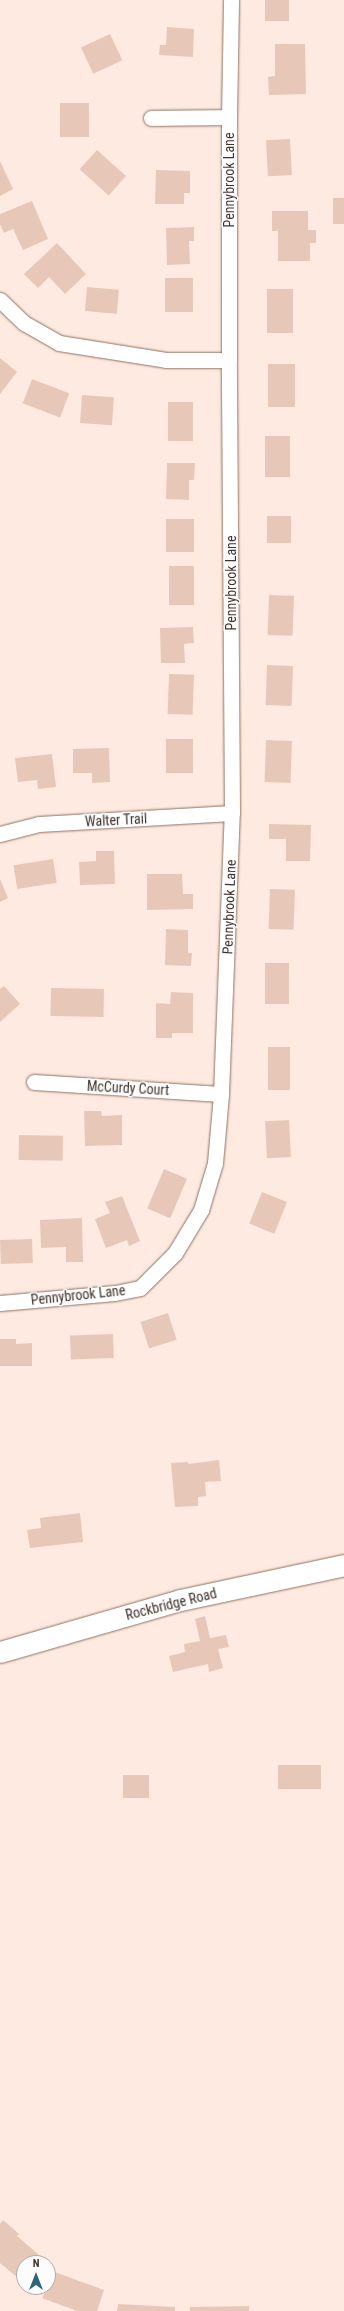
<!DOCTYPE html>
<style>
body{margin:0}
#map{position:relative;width:344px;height:2311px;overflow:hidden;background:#feeae0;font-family:"Roboto Condensed",sans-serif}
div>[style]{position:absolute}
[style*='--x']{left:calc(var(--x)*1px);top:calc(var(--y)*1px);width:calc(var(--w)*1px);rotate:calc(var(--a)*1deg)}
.building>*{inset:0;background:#e7c8b8;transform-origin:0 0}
.roads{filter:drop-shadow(0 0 1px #8e7263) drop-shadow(0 0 1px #8e7263)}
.street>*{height:15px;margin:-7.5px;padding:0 7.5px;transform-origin:7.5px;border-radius:7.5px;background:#fff}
.secondary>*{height:21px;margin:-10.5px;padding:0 10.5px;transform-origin:10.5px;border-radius:10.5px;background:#fff}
span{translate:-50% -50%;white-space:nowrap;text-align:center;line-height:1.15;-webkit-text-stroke:3px #fcfcfc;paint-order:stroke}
.street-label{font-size:14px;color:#41342e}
.north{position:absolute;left:16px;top:2255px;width:40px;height:40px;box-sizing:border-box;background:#fcfcfc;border:1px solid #b1acaa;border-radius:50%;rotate:0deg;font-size:11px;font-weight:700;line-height:16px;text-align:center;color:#41342e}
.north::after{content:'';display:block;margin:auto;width:14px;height:18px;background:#2b657e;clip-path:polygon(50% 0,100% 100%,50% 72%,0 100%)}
</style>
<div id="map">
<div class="building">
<i style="left:265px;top:0;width:24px;height:21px"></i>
<i style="clip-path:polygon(167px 27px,194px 29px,193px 57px,159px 55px,160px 45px,166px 45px)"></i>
<i style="left:110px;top:34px;width:29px;height:32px;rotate:65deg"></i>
<i style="clip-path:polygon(275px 44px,305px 44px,306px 94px,269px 95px,268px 77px,275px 76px)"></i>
<i style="left:60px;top:103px;width:29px;height:34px"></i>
<i style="left:290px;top:139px;width:36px;height:24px;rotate:87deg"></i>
<i style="left:97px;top:150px;width:39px;height:26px;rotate:42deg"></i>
<i style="clip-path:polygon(0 161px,13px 189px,0 196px)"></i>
<i style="clip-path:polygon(156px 170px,190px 171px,190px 193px,184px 193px,184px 204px,155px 204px)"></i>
<i style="left:333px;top:198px;width:11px;height:26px"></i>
<i style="clip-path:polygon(32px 201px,48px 239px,23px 250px,13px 229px,4px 233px,0 224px,0 214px)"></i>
<i style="clip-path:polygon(272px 211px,308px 211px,308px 230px,316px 230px,316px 243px,310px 243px,310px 261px,278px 261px,278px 231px,272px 231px)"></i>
<i style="clip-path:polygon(194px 227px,194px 241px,189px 241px,190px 264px,167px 265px,166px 228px)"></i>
<i style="clip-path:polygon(57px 243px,86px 274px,65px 294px,49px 277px,38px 288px,24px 274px)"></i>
<i style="left:193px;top:278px;width:34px;height:28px;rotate:90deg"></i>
<i style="left:87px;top:287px;width:32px;height:24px;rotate:5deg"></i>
<i style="left:267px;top:289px;width:26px;height:44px"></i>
<i style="clip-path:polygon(0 358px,17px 372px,0 394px)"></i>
<i style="left:268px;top:364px;width:27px;height:43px"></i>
<i style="left:32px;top:379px;width:40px;height:26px;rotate:21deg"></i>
<i style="left:82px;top:395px;width:32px;height:28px;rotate:4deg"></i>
<i style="left:168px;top:402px;width:25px;height:39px"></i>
<i style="left:265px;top:436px;width:25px;height:41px"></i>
<i style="clip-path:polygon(167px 463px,195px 463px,194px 480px,189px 480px,189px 500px,166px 499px)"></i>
<i style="left:267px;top:516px;width:24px;height:27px"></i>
<i style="left:166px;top:519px;width:28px;height:33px"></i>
<i style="left:169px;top:566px;width:25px;height:39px"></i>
<i style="left:269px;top:595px;width:25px;height:40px;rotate:2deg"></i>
<i style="clip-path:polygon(193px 627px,194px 643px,184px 644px,185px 663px,161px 663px,160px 628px)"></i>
<i style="left:267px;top:665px;width:26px;height:40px;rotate:2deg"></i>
<i style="left:169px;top:674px;width:25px;height:40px;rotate:2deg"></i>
<i style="left:166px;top:739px;width:27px;height:34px"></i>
<i style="left:266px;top:740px;width:26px;height:42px;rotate:2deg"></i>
<i style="clip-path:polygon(109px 748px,110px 782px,92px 783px,92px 773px,73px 773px,73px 749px)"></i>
<i style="clip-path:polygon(52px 754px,56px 787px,38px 789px,37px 780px,18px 782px,15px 758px)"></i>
<i style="clip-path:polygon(269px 824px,311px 825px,310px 861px,286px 861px,286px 839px,269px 839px)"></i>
<i style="clip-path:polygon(96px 851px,114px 851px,115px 884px,80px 885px,79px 862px,96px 861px)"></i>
<i style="left:53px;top:859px;width:24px;height:40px;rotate:81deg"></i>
<i style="clip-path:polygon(147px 874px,182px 874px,183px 894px,193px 894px,193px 909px,147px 910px)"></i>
<i style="clip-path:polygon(0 879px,8px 898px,0 902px)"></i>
<i style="left:270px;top:889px;width:25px;height:40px;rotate:2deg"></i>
<i style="clip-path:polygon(166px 929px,188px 930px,188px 953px,192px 953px,191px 966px,165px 965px)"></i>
<i style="left:265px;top:963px;width:24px;height:41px"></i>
<i style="clip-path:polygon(4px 986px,20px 1004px,0 1022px,0 989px)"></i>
<i style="left:51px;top:988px;width:53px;height:28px;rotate:1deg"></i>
<i style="clip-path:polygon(171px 992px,193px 993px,193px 1033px,172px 1033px,172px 1038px,156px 1038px,156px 1003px,170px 1004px)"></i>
<i style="left:268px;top:1047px;width:22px;height:43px"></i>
<i style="clip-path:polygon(84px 1111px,101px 1111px,102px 1116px,122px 1115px,122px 1145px,85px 1146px)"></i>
<i style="left:289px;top:1120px;width:37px;height:24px;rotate:87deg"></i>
<i style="left:19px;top:1135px;width:44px;height:25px;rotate:1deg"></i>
<i style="left:164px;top:1169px;width:25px;height:43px;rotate:23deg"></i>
<i style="left:262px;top:1192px;width:27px;height:34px;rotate:22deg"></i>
<i style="clip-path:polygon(122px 1196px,140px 1241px,129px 1246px,127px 1240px,106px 1248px,95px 1219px,110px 1213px,105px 1202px)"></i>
<i style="clip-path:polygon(82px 1218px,83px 1262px,66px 1262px,66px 1247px,41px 1248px,40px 1220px)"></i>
<i style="left:32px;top:1239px;width:24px;height:32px;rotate:88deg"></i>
<i style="left:168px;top:1313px;width:28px;height:29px;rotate:72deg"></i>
<i style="left:113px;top:1334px;width:24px;height:43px;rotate:88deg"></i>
<i style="clip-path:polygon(0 1339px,16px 1339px,16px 1344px,32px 1343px,32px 1366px,0 1366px)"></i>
<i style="clip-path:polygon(219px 1460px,221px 1481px,205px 1482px,206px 1496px,198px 1497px,198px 1506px,175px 1507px,171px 1463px,188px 1462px,188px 1464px)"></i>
<i style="clip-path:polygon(80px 1513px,83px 1542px,30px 1548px,27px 1530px,41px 1528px,40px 1518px)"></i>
<i style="clip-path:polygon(205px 1616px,210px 1638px,226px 1635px,229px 1647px,218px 1649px,223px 1668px,209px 1672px,208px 1664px,173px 1672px,169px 1656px,185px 1652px,184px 1644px,200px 1641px,195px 1619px)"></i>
<i style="left:321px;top:1765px;width:24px;height:43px;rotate:90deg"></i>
<i style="left:123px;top:1775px;width:26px;height:23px"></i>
<i style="clip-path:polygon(3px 2220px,19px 2234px,17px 2236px,46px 2261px,44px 2263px,24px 2263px,24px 2283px,0 2263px,0 2224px)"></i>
<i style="clip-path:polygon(52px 2271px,104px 2290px,97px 2311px,77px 2311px,42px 2298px,48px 2287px)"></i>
<i style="clip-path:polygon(118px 2304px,175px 2307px,175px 2311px,117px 2311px)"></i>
<i style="clip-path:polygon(249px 2306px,249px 2311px,190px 2311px,190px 2307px)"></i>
</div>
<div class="roads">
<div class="street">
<i style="--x:151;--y:118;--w:78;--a:-0.7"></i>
<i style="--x:0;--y:300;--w:33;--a:44"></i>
<i style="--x:24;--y:323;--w:40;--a:29.7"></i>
<i style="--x:59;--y:343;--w:108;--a:9"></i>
<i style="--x:166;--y:360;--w:63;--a:0"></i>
<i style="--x:0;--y:834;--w:40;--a:-14.4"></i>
<i style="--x:39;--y:824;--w:193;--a:-3.3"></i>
<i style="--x:34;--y:1082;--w:187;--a:3.7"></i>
<i style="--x:0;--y:1303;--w:115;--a:-5"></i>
<i style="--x:115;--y:1293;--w:25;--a:-11"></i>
<i style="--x:140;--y:1288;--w:49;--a:-45"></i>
<i style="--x:175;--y:1253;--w:50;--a:-58.8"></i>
<i style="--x:201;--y:1210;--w:49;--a:-73.4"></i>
<i style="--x:215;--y:1163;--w:69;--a:-85"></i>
<i style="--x:221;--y:1094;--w:281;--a:-87.8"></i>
<i style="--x:232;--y:813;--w:453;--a:-90.4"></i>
<i style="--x:229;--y:360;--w:243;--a:-90"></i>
<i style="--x:229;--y:117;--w:117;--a:-89"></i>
</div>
<div class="secondary">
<i style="--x:0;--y:1652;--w:187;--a:-16.1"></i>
<i style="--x:180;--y:1600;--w:168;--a:-12"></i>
</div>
</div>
<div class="street-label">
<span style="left:229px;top:180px;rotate:-90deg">Pennybrook Lane</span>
<span style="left:231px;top:583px;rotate:-90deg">Pennybrook Lane</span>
<span style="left:116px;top:820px;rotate:-3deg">Walter Trail</span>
<span style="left:229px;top:907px;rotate:-88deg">Pennybrook Lane</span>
<span style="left:128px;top:1088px;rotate:3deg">McCurdy Court</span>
<span style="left:78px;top:1295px;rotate:-6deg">Pennybrook Lane</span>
<span style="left:171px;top:1604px;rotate:-14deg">Rockbridge Road</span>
</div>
<div class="north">N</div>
</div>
